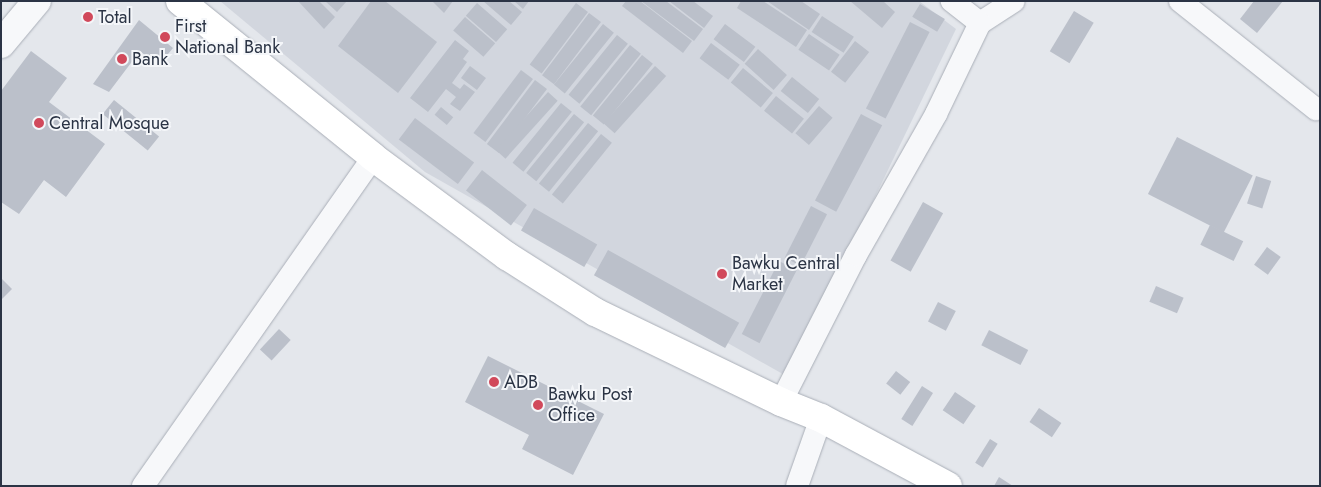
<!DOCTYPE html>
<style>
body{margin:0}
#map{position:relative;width:1321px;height:487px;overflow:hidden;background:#e4e7ec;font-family:Jost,sans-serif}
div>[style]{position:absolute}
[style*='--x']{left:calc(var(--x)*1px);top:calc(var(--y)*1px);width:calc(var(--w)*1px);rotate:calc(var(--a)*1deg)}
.built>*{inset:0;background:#d2d6de}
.building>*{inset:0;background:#bbc0ca;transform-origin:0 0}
.roads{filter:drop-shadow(0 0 1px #a9aeb7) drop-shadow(0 0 1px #a9aeb7)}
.minor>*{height:22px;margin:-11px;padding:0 11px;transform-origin:11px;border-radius:11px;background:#f7f8fa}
.tertiary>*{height:28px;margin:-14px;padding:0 14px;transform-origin:14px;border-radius:14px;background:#f7f8fa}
.trunk>*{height:28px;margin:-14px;padding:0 14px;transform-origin:14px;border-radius:14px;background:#fff}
.dots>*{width:14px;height:14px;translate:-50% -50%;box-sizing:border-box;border:2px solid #f4f6f9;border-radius:50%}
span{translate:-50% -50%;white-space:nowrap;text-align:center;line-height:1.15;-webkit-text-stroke:4px #f4f6f9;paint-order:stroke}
.poi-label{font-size:18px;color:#2b3445}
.left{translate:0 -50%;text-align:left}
.frame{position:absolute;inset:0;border:2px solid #2b3445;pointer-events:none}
</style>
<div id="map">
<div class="built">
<i style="clip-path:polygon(220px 1px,919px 1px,956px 29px,788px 377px,425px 172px)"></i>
</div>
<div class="building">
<i style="clip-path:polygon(298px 1px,319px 1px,335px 17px,324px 29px)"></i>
<i style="clip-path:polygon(325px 1px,347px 1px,337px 12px)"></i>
<i style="clip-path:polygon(371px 1px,385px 1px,437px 42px,398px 93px,338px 46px)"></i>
<i style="clip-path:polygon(432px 1px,453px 1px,444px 13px)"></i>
<i style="clip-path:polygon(483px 1px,509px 1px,522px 12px,511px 25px)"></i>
<i style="clip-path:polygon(514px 1px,529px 1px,523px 9px)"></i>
<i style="clip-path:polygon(626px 1px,640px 1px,692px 41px,683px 53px,622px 6px)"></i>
<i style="clip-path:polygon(641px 1px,666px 1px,703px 29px,694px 41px)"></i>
<i style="clip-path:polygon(669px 1px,693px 1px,713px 16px,704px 28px)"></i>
<i style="clip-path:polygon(741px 1px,763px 1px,807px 30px,796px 47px,737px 8px)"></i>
<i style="clip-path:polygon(767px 1px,801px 1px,820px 14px,809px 30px)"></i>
<i style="clip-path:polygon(850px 1px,883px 1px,895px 12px,882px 28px)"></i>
<i style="clip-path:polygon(1254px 1px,1283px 1px,1257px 33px,1240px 19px)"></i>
<i style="left:477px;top:3px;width:40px;height:17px;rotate:41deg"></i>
<i style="left:576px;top:3px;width:15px;height:77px;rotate:37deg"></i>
<i style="left:920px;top:4px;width:29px;height:15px;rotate:31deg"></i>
<i style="left:1074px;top:11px;width:23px;height:47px;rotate:31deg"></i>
<i style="left:589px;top:13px;width:15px;height:78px;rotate:37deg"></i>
<i style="left:822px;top:16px;width:38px;height:19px;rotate:33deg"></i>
<i style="left:465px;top:17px;width:40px;height:18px;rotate:41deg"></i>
<i style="clip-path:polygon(139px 20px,173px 48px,158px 66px,140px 51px,109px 92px,93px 84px)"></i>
<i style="left:910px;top:22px;width:22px;height:97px;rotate:27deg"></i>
<i style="left:603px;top:24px;width:14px;height:78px;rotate:39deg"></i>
<i style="left:725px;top:24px;width:38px;height:19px;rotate:37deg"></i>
<i style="left:809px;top:34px;width:37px;height:19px;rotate:34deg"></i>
<i style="left:617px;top:35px;width:14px;height:77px;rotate:39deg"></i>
<i style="clip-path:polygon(455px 40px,469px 51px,463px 59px,467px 62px,452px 83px,460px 89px,464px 84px,475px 92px,460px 111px,450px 104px,456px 97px,446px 89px,428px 112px,410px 98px)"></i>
<i style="left:855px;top:41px;width:18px;height:39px;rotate:38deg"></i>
<i style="left:711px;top:43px;width:36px;height:19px;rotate:37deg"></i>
<i style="left:630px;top:45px;width:14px;height:79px;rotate:39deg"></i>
<i style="left:758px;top:49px;width:39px;height:20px;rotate:42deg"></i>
<i style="clip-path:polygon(31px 51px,67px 78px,49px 102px,105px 144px,66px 197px,44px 180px,19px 214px,1px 202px,1px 91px)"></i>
<i style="left:642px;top:55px;width:14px;height:78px;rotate:39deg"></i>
<i style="left:470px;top:66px;width:20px;height:15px;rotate:37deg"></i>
<i style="left:655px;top:66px;width:15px;height:77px;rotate:42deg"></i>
<i style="left:743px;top:68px;width:39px;height:19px;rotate:40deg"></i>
<i style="left:521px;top:70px;width:15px;height:79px;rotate:37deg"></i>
<i style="left:792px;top:77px;width:35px;height:18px;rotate:39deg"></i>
<i style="left:535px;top:80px;width:15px;height:80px;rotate:37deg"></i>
<i style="left:548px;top:92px;width:13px;height:78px;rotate:42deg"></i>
<i style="left:776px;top:96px;width:36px;height:19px;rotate:39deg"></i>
<i style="left:114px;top:100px;width:58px;height:18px;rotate:39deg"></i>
<i style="left:561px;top:103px;width:14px;height:77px;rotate:39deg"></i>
<i style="left:819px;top:106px;width:18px;height:36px;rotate:41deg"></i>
<i style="left:441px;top:107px;width:16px;height:10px;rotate:40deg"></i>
<i style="left:574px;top:114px;width:13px;height:76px;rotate:39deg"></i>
<i style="left:861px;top:114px;width:24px;height:98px;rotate:28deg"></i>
<i style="left:415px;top:118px;width:74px;height:27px;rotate:37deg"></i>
<i style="left:588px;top:123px;width:13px;height:78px;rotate:39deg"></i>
<i style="left:601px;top:134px;width:14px;height:78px;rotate:39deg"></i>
<i style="left:1177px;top:137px;width:85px;height:64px;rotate:27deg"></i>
<i style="left:482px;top:170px;width:57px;height:26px;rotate:38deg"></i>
<i style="left:1256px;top:176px;width:16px;height:29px;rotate:18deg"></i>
<i style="left:923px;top:202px;width:23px;height:67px;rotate:29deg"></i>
<i style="left:811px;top:206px;width:18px;height:58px;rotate:27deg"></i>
<i style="left:534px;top:208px;width:73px;height:26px;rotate:30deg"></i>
<i style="left:1210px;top:225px;width:37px;height:22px;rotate:26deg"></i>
<i style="left:1267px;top:247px;width:17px;height:22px;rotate:36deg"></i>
<i style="left:608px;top:250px;width:150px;height:29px;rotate:29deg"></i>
<i style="left:779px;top:261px;width:20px;height:82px;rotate:27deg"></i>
<i style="clip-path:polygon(1px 278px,12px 289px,1px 300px)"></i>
<i style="left:1156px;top:286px;width:30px;height:17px;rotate:23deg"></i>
<i style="left:938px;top:302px;width:20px;height:22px;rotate:27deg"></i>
<i style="left:279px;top:329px;width:16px;height:28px;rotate:43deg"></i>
<i style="left:989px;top:330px;width:44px;height:17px;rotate:27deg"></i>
<i style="clip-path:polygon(488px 356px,604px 414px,573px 475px,522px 449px,529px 435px,465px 402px)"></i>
<i style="left:896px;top:371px;width:18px;height:16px;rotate:38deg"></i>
<i style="left:922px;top:386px;width:13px;height:39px;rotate:32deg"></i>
<i style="left:955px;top:392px;width:25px;height:22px;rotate:34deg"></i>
<i style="left:1039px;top:408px;width:27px;height:17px;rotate:34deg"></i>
<i style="left:990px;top:439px;width:9px;height:28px;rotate:32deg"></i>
<i style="clip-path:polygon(999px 477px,1013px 486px,994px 486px)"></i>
</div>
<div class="roads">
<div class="minor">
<i style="--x:1180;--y:1;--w:174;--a:38.5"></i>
<i style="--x:980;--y:23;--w:40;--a:-32.9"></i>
<i style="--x:781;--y:402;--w:165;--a:-63"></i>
<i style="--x:856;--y:255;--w:162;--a:-60.4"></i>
<i style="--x:936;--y:114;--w:101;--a:-64.2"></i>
<i style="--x:980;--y:23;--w:36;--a:-142"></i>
<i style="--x:143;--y:486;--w:401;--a:-55"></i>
<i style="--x:797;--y:486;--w:72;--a:-70.6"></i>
</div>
<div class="tertiary">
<i style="--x:1;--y:44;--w:56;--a:-50.1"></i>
</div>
<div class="trunk">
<i style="--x:180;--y:1;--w:248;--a:38.9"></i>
<i style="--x:373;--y:157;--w:167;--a:36.5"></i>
<i style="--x:507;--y:256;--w:104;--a:32.5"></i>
<i style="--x:595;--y:312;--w:207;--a:25.8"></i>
<i style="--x:781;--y:402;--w:43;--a:21.8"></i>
<i style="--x:821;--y:418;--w:144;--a:28.2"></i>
</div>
</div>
<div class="dots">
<i style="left:88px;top:17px;background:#d1495b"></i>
<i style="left:165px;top:37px;background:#d1495b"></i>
<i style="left:122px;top:59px;background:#d1495b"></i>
<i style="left:39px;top:123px;background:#d1495b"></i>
<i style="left:722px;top:274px;background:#d1495b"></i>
<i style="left:494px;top:382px;background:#d1495b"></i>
<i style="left:538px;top:405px;background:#d1495b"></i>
</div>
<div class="poi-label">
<span class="left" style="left:98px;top:17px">Total</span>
<span class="left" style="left:175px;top:37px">First<br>National Bank</span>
<span class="left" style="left:132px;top:59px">Bank</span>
<span class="left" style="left:49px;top:123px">Central Mosque</span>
<span class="left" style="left:732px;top:274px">Bawku Central<br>Market</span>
<span class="left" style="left:504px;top:382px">ADB</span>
<span class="left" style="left:548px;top:405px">Bawku Post<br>Office</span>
</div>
<div class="frame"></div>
</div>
